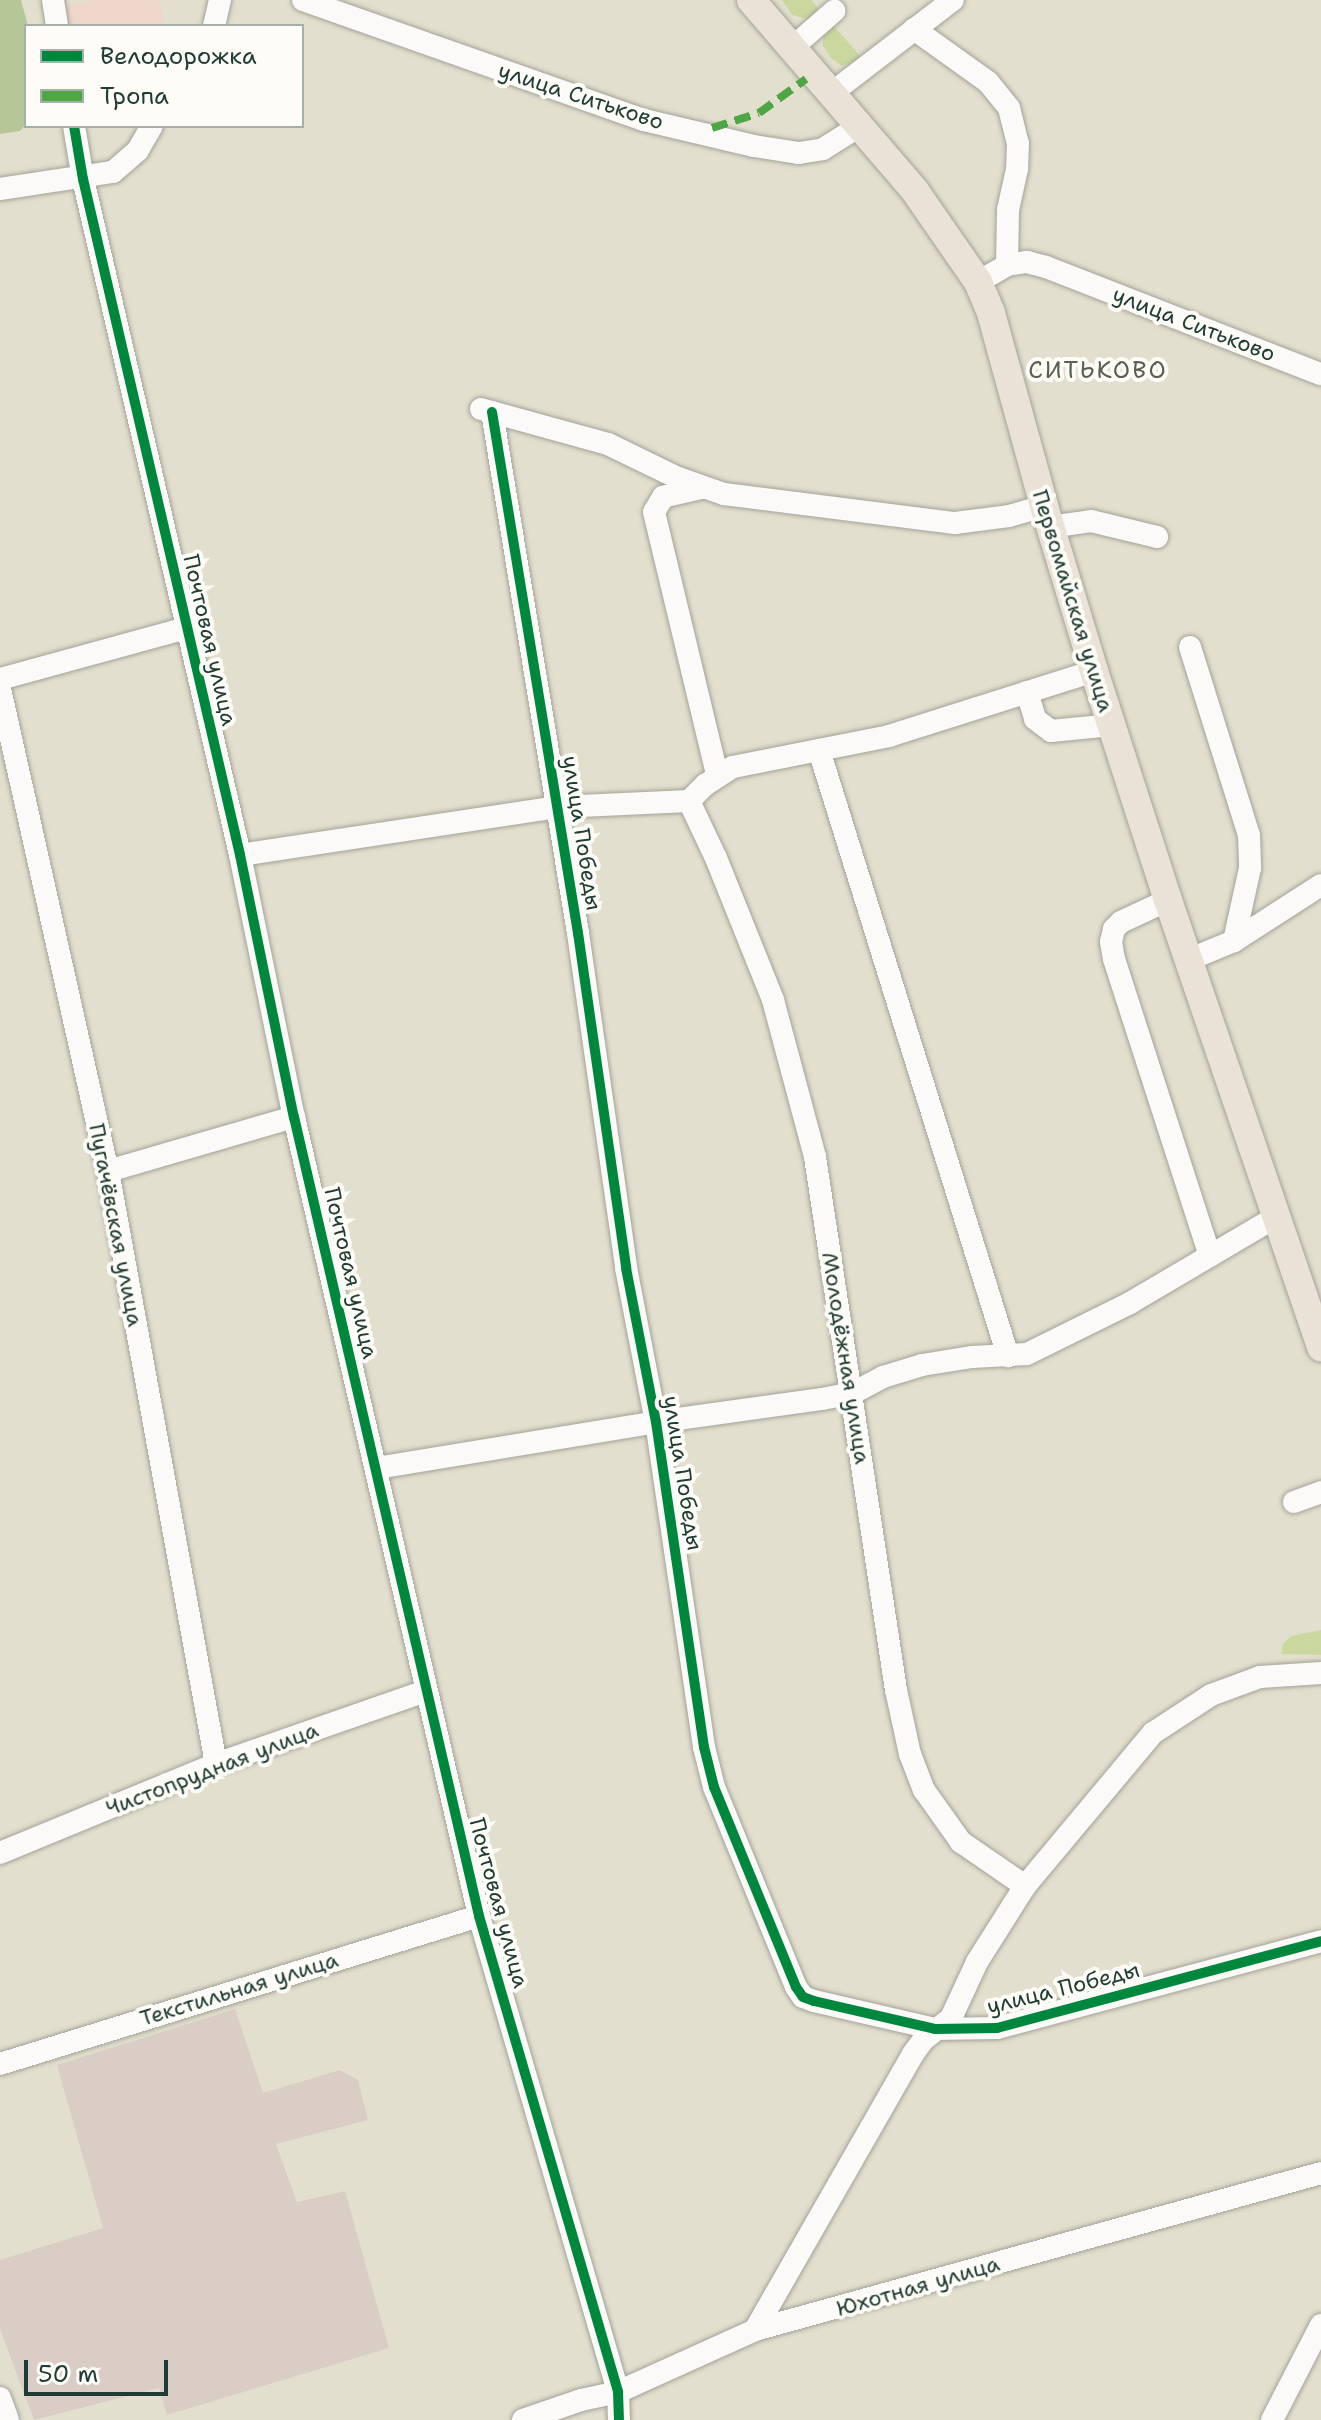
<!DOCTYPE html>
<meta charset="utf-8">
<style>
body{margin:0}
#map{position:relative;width:1321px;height:2420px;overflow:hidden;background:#e3dfce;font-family:"Shantell Sans",sans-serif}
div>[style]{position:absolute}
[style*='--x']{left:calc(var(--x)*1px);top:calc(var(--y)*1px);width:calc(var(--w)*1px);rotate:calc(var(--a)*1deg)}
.built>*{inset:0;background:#eed7ca}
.industrial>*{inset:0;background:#dacdc6}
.green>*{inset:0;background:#cad89f}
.forest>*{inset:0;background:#b5c796}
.roads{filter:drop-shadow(0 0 2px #a2a398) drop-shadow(0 0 2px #a2a398)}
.minor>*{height:22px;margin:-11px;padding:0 11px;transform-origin:11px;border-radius:11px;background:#fbfaf8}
.major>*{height:28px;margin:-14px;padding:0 14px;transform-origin:14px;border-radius:14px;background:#eae2d6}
.quiet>*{height:8px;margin-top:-4px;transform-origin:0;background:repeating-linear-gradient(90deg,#4fa644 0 16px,transparent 0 24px)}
.cycleway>*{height:10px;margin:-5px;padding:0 5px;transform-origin:5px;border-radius:5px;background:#00873e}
span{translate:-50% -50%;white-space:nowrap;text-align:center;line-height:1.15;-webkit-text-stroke:8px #fdfcf7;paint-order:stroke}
.street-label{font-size:22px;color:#1f3d34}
.neighbourhood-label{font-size:24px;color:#59604f;letter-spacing:2px}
.legend{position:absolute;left:24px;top:24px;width:280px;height:104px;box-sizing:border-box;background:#fdfcf7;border:2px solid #a4b0a9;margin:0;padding:10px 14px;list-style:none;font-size:24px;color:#1f3d34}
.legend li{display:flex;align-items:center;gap:16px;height:40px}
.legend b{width:40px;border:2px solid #a4b0a9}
.scale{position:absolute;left:24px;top:2360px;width:144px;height:36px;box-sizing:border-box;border:4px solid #1f3d34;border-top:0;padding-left:10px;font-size:24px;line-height:28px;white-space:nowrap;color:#1f3d34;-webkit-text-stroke:6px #fdfcf7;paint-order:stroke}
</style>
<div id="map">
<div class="built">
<i style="clip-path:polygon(98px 0,160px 0,164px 26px,64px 26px,60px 7px)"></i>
</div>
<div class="industrial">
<i style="clip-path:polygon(235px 2009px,263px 2093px,340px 2070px,358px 2080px,368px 2120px,276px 2144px,297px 2202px,345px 2191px,389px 2348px,167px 2415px,159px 2388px,34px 2420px,0 2329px,0 2260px,103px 2228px,57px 2065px)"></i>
</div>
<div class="green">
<i style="clip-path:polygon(782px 0,812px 0,819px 10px,807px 19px,792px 15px)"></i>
<i style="clip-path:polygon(834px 26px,863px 59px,842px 66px,831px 58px,823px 46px,823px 37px)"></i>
<i style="clip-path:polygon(1321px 1630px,1321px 1655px,1281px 1654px,1283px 1644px,1291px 1636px)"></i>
</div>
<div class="forest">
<i style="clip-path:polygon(0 0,21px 0,28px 26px,26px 124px,20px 131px,0 134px)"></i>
</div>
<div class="roads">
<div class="minor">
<i style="--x:53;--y:0;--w:26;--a:81"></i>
<i style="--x:303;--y:0;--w:361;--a:19.4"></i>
<i style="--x:644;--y:120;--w:113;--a:13.3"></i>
<i style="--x:754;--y:146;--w:46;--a:8.8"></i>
<i style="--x:799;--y:153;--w:24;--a:-9"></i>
<i style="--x:823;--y:149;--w:45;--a:-32.3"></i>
<i style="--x:214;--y:26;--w:27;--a:-77"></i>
<i style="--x:914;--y:29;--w:91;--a:35.6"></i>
<i style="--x:988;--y:82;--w:33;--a:51"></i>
<i style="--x:1009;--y:108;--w:36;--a:76"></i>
<i style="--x:1018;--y:143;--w:26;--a:92"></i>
<i style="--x:1017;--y:169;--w:42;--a:102.4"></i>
<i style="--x:1008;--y:210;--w:55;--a:91"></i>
<i style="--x:793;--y:47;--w:55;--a:-41.3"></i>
<i style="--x:833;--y:92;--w:151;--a:-37.5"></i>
<i style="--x:74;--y:126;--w:54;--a:80.4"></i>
<i style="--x:83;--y:179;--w:694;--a:76.92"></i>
<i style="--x:240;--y:855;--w:268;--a:78.4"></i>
<i style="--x:294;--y:1117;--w:820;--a:76.96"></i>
<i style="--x:479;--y:1916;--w:496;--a:73.7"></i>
<i style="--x:618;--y:2392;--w:28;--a:88"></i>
<i style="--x:0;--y:189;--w:114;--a:-8.6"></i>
<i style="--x:113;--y:172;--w:33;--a:-41"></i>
<i style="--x:138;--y:150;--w:28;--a:-60"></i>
<i style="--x:978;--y:282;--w:34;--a:-30"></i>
<i style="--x:1007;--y:265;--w:20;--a:-9"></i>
<i style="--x:1027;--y:262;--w:20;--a:15"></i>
<i style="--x:1046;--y:267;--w:295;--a:21.3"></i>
<i style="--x:481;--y:409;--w:132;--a:15.4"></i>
<i style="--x:608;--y:444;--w:78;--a:25.9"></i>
<i style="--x:678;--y:478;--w:49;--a:19.2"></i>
<i style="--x:724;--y:494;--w:233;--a:7.2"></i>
<i style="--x:955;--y:523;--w:54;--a:-7.4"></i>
<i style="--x:1009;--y:516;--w:36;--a:-16"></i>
<i style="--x:492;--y:412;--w:528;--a:80.63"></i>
<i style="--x:578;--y:933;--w:338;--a:81.8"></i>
<i style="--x:626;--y:1268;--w:157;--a:79"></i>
<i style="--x:656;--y:1422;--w:329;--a:81.6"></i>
<i style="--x:704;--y:1747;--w:41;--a:76"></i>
<i style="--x:714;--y:1787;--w:216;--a:67.7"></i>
<i style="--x:796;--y:1987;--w:12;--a:55"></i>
<i style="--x:803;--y:1997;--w:12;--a:20"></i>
<i style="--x:814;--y:2001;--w:124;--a:13"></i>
<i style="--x:935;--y:2029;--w:62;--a:-0.9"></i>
<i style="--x:997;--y:2028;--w:335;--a:-15"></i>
<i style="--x:701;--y:488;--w:39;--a:167"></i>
<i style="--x:663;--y:497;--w:17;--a:121"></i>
<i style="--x:654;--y:512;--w:270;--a:76.5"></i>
<i style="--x:1050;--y:527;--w:41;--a:-8.3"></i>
<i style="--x:1091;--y:521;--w:68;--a:13.6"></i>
<i style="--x:1190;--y:647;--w:197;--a:72.6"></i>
<i style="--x:1249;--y:835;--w:33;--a:88"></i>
<i style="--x:1250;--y:868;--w:75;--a:102.4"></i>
<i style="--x:0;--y:679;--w:194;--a:-15.3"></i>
<i style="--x:0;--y:689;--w:494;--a:77.4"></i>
<i style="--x:108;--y:1171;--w:603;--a:79.68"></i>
<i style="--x:1027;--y:692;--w:28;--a:73"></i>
<i style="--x:1035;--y:719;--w:20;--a:37"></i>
<i style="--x:1051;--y:731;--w:61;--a:-5.6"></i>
<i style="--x:819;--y:750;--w:635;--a:72.68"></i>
<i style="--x:689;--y:801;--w:63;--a:64.7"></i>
<i style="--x:716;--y:858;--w:153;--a:68.1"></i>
<i style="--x:773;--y:1000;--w:163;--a:75"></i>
<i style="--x:815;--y:1157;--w:539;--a:81.36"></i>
<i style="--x:896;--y:1690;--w:66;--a:77.7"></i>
<i style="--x:910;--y:1754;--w:39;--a:69"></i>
<i style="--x:924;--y:1790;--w:64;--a:54.6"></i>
<i style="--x:961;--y:1842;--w:78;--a:34.5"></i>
<i style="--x:240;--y:855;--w:322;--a:-8.6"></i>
<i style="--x:558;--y:807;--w:131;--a:-2.6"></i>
<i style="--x:689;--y:801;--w:23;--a:-45"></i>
<i style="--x:705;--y:785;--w:33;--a:-33"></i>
<i style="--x:733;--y:767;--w:159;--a:-11.2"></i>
<i style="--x:889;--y:736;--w:215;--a:-17.6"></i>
<i style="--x:1168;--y:900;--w:52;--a:154.9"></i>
<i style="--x:1121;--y:922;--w:10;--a:135"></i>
<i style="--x:1114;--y:929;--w:13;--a:103"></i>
<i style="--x:1111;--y:942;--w:17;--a:80"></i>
<i style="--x:1114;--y:959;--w:312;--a:72.1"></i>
<i style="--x:1188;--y:960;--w:50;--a:-22.4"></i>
<i style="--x:1234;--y:941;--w:103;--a:-32.8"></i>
<i style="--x:108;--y:1171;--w:194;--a:-16.2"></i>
<i style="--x:376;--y:1468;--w:284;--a:-9.3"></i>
<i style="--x:656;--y:1422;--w:168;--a:-7.9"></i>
<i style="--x:822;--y:1399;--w:32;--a:-11"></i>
<i style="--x:853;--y:1393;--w:34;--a:-28"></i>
<i style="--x:883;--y:1377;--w:41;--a:-17.1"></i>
<i style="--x:922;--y:1365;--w:51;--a:-9.1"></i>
<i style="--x:972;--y:1357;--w:55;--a:-3.1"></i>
<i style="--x:1027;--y:1354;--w:115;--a:-26.3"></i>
<i style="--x:1130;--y:1303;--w:169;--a:-30.5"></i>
<i style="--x:1294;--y:1502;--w:29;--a:-20"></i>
<i style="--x:0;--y:1853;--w:234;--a:-22.4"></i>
<i style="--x:216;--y:1764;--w:222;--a:-19.2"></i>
<i style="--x:0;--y:2064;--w:501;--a:-17.17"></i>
<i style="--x:755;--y:2330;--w:318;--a:-60.2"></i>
<i style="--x:913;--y:2054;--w:17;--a:-54"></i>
<i style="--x:923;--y:2040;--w:36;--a:-38"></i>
<i style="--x:951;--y:2018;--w:62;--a:-65.1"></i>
<i style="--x:977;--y:1962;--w:90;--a:-57.7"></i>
<i style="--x:1025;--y:1886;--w:199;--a:-50.1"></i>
<i style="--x:1153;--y:1733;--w:69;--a:-33.2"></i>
<i style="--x:1211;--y:1695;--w:52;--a:-20.2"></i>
<i style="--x:1260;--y:1677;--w:61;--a:-3.8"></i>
<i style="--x:0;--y:2398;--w:23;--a:70"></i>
<i style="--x:523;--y:2420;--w:61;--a:-19"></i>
<i style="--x:581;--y:2400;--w:38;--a:-12"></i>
<i style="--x:618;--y:2392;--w:150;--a:-24.3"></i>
<i style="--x:755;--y:2330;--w:587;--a:-15.5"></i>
<i style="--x:1272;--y:2420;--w:107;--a:-62.7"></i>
</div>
<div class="major">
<i style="--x:751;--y:0;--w:252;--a:49.3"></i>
<i style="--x:915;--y:191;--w:111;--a:55.3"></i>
<i style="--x:978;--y:282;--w:34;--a:67"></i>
<i style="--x:991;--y:313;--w:200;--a:74.6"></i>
<i style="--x:1044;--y:506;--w:172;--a:73.1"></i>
<i style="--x:1094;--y:671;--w:241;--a:72.1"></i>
<i style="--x:1168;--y:900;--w:473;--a:71.1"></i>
</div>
</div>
<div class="quiet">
<i style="--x:712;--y:128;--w:49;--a:-17.7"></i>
<i style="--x:759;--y:113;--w:58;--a:-35.9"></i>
</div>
<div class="cycleway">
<i style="--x:74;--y:126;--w:54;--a:80.4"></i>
<i style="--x:83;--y:179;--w:694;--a:76.92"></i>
<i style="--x:240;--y:855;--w:268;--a:78.4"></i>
<i style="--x:294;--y:1117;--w:820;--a:76.96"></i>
<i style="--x:479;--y:1916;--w:496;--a:73.7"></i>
<i style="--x:618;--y:2392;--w:28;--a:88"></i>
<i style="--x:492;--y:412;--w:528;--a:80.63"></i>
<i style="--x:578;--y:933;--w:338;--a:81.8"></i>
<i style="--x:626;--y:1268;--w:157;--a:79"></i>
<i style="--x:656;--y:1422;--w:329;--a:81.6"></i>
<i style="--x:704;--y:1747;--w:41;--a:76"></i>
<i style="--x:714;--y:1787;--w:216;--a:67.7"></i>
<i style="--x:796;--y:1987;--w:12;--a:55"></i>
<i style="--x:803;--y:1997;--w:12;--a:20"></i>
<i style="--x:814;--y:2001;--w:124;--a:13"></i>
<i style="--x:935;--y:2029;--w:62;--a:-0.9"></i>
<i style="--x:997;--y:2028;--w:335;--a:-15"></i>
</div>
<div class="street-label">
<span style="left:581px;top:96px;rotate:18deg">улица Ситьково</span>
<span style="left:1194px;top:324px;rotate:21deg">улица Ситьково</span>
<span style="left:1073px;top:601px;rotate:73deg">Первомайская улица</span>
<span style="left:210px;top:640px;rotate:77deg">Почтовая улица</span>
<span style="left:582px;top:833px;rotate:81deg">улица Победы</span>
<span style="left:116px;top:1225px;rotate:79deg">Пугачёвская улица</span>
<span style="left:351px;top:1273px;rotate:77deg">Почтовая улица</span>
<span style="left:846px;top:1358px;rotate:81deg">Молодёжная улица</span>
<span style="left:683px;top:1473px;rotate:81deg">улица Победы</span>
<span style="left:212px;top:1769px;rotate:-21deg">Чистопрудная улица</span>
<span style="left:499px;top:1903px;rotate:75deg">Почтовая улица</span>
<span style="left:1063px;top:1988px;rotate:-14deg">улица Победы</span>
<span style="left:239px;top:1989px;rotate:-17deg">Текстильная улица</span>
<span style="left:918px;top:2286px;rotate:-16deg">Юхотная улица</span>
</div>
<div class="neighbourhood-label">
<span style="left:1098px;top:371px">СИТЬКОВО</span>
</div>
<ul class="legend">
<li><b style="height:10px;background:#00873e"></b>Велодорожка</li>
<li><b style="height:10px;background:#4fa644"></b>Тропа</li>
</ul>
<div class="scale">50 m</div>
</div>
